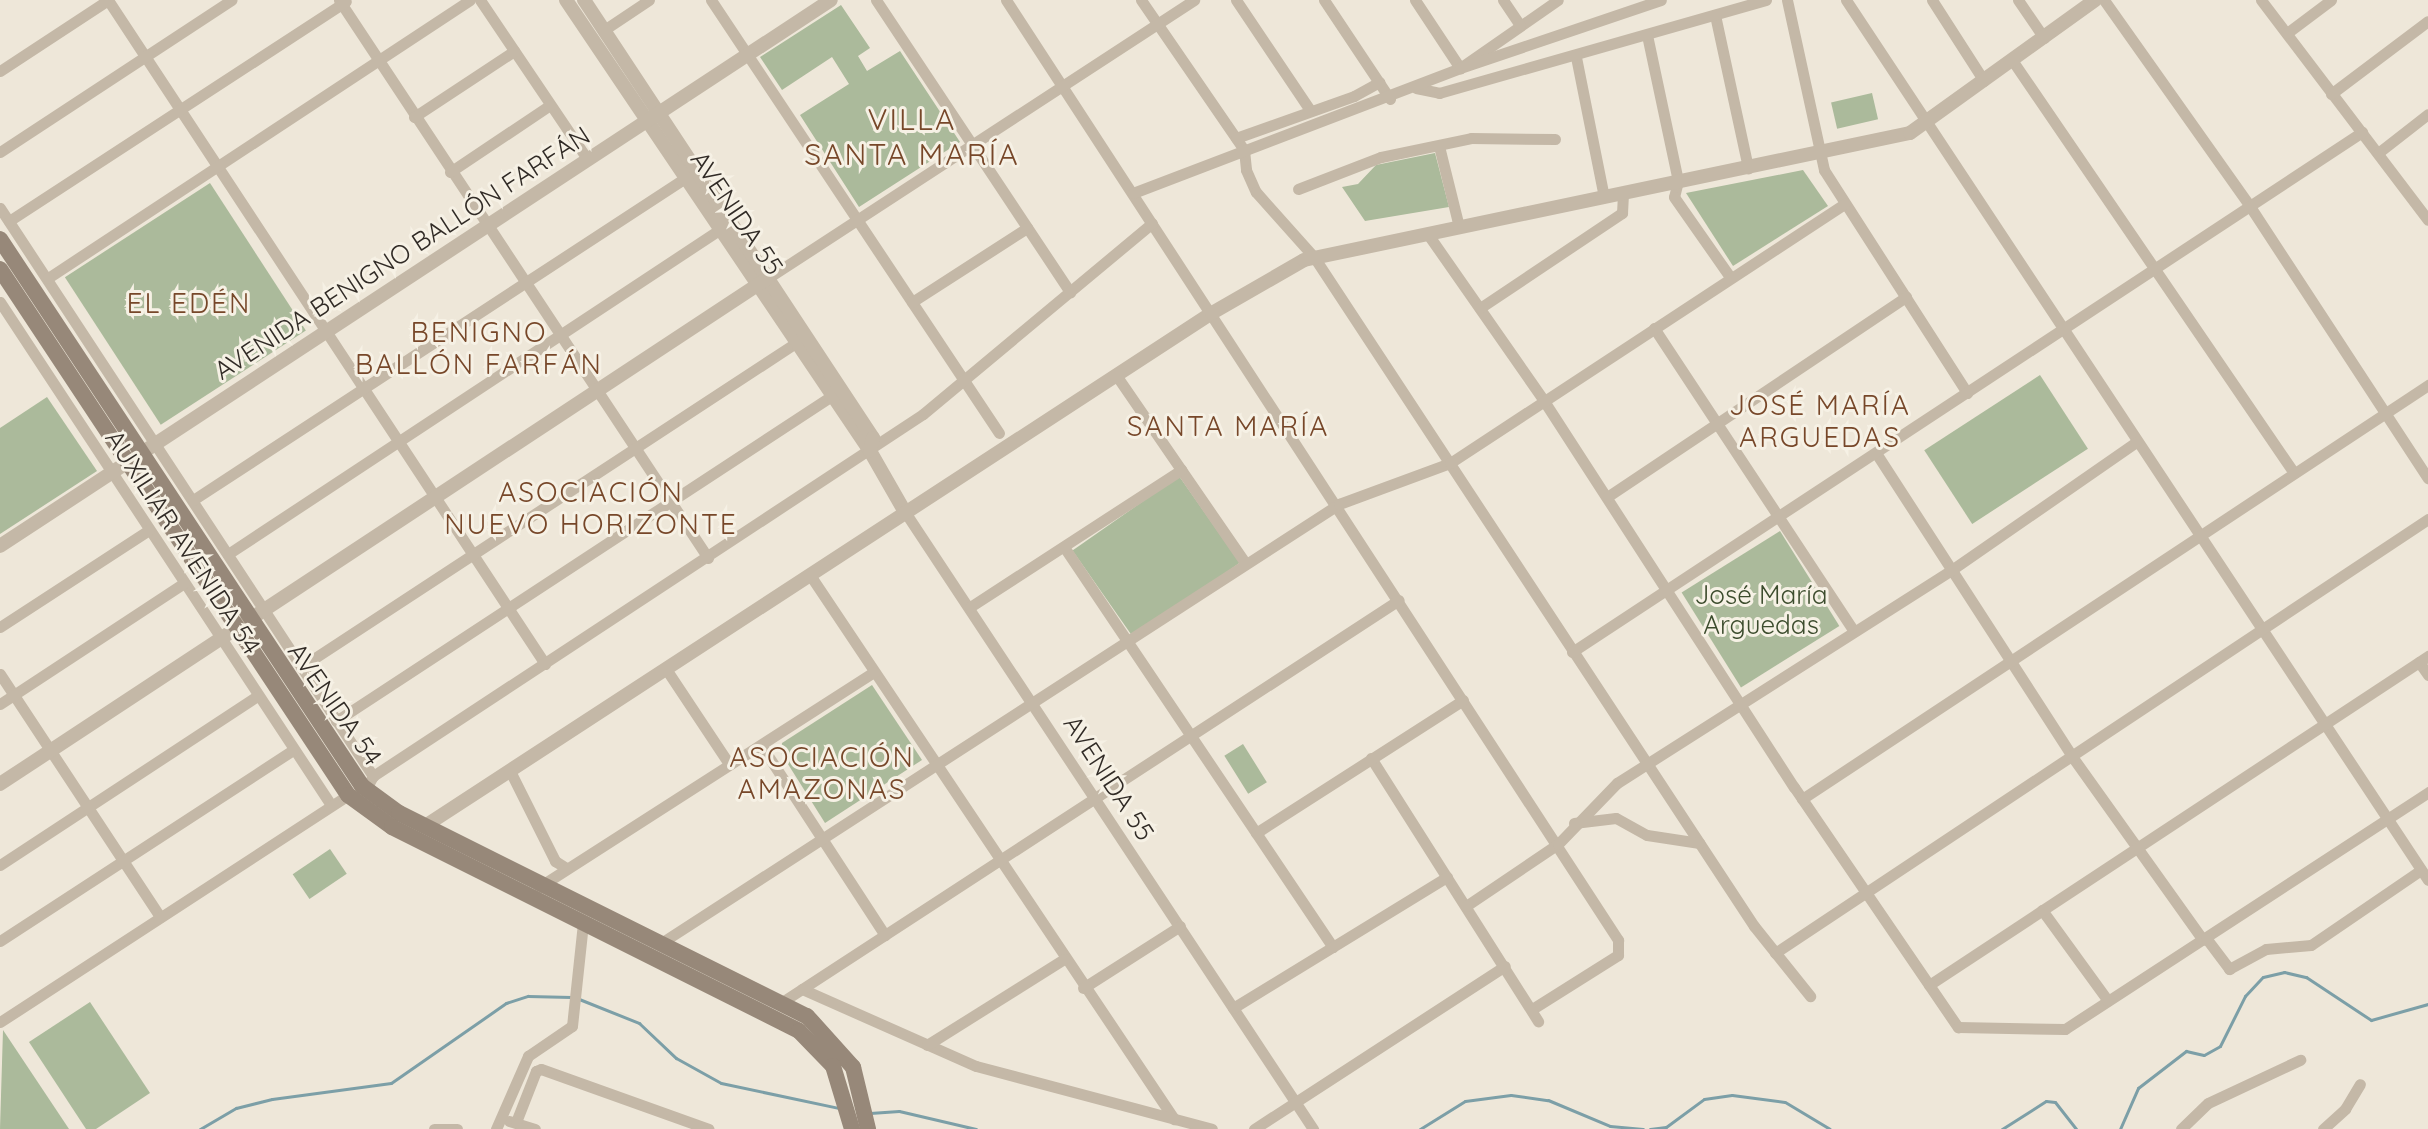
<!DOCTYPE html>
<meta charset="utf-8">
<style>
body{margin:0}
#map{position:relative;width:2428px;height:1129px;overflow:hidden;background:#eee7d9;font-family:Quicksand,sans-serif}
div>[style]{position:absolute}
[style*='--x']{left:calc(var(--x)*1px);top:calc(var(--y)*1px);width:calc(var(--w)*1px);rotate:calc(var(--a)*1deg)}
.green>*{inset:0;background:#abba9b;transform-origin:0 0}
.stream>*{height:3px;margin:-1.5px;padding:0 1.5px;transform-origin:1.5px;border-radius:1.5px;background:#7c9fa7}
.minor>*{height:11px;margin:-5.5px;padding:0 5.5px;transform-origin:5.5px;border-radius:5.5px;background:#c4b8a7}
.tertiary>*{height:14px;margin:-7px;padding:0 7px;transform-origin:7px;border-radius:7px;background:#c4b8a7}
.secondary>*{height:16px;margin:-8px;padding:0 8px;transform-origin:8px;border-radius:8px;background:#978879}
span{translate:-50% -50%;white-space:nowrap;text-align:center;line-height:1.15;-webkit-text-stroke:6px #f6f1e5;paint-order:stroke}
.street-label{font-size:26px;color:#312b26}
.park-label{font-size:26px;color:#3c4c2d}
.neighbourhood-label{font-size:28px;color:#774729;letter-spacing:2px}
.quarter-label{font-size:30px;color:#774729;letter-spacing:2px}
</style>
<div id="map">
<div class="green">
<i style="clip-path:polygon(841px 5px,870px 48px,858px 56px,867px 71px,900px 51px,960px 142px,859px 207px,800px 115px,849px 84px,832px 57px,782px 90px,760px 57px)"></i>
<i style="left:1872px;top:93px;width:27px;height:42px;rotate:77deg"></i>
<i style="clip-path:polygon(1435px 153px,1449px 207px,1365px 221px,1342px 187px,1358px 184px,1376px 165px)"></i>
<i style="clip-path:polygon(1803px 170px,1828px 206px,1733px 266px,1686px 193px)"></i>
<i style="left:210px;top:183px;width:176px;height:173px;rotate:57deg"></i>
<i style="left:2040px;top:375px;width:88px;height:138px;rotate:57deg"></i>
<i style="clip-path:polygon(47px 397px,97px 471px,0 534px,0 428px)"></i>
<i style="left:1179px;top:476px;width:106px;height:130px;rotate:55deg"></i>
<i style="left:1780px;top:531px;width:112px;height:116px;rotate:58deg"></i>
<i style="clip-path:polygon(872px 685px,922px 760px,825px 823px,781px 753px,782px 743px)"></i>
<i style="left:1243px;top:744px;width:45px;height:22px;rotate:58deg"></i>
<i style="left:330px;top:849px;width:30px;height:45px;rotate:56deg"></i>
<i style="clip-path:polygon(90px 1002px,150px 1093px,96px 1129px,86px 1129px,29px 1042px)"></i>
<i style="clip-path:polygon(3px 1030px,69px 1129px,0 1129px)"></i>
</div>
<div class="stream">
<i style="--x:579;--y:999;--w:65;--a:21.8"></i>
<i style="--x:639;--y:1023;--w:51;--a:43.4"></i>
<i style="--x:676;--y:1058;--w:51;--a:29.1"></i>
<i style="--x:721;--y:1083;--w:121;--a:12"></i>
<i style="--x:870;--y:1113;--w:29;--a:-4"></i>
<i style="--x:899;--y:1111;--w:79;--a:13.2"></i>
<i style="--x:200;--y:1129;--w:42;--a:-30.3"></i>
<i style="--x:236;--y:1108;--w:37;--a:-14"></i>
<i style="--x:272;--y:1099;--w:120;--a:-7.7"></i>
<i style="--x:391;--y:1083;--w:140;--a:-34.8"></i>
<i style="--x:506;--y:1003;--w:23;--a:-18"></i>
<i style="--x:528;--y:996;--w:43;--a:1.3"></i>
<i style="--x:1420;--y:1129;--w:53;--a:-31.9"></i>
<i style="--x:1465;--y:1101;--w:46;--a:-7.4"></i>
<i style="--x:1511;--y:1095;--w:37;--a:8"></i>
<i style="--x:1548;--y:1100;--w:67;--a:22.8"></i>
<i style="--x:1610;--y:1126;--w:33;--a:5"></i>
<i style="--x:1650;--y:1129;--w:16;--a:-7"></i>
<i style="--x:1666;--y:1127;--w:47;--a:-36.4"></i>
<i style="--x:1704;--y:1099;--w:28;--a:-8"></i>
<i style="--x:1732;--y:1095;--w:53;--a:7.5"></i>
<i style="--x:1785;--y:1102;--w:52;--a:31"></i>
<i style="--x:2002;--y:1129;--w:52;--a:-32.5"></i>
<i style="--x:2046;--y:1101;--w:9;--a:6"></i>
<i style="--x:2055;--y:1102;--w:34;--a:52"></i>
<i style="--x:2120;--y:1129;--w:45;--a:-66.3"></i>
<i style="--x:2138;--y:1088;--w:61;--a:-37.6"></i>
<i style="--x:2186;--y:1051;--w:18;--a:13"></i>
<i style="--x:2204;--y:1055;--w:18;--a:-29"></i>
<i style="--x:2220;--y:1046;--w:56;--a:-63.4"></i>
<i style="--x:2245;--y:996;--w:26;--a:-47"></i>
<i style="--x:2263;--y:977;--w:22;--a:-13"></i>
<i style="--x:2284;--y:972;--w:23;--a:13"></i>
<i style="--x:2306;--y:977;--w:78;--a:33.5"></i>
<i style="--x:2371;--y:1020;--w:59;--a:-15.7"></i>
</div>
<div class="minor">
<i style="--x:108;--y:0;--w:795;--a:56.65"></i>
<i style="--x:339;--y:0;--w:669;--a:56.52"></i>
<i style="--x:480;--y:0;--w:193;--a:56"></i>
<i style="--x:711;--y:0;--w:520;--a:56.37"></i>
<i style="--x:876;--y:0;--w:351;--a:56.4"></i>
<i style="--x:1006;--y:0;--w:1122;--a:56.93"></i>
<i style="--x:1618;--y:940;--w:15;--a:90"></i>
<i style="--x:1618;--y:955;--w:99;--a:147.8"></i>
<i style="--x:1141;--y:0;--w:182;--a:55.5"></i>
<i style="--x:1244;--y:150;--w:20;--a:84"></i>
<i style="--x:1246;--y:170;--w:24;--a:66"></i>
<i style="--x:1256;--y:192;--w:87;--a:48.3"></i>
<i style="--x:1314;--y:257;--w:801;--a:56.67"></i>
<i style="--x:1754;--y:926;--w:90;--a:51.3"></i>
<i style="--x:1236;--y:0;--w:133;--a:56.1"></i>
<i style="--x:1324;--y:0;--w:119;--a:56.3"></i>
<i style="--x:1415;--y:0;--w:82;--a:56.5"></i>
<i style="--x:1460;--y:68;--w:119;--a:-34.8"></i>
<i style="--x:1503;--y:0;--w:30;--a:56"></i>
<i style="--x:1787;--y:0;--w:174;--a:77.7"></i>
<i style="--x:1824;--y:170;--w:265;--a:57.3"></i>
<i style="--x:1846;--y:0;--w:1055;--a:56.52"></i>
<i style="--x:1932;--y:0;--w:96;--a:57.3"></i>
<i style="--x:2018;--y:0;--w:46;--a:55.6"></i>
<i style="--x:2104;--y:0;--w:255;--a:54.7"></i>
<i style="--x:2251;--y:208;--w:323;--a:56.8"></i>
<i style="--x:2261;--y:0;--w:276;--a:52.8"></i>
<i style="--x:1715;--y:15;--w:157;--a:77.8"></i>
<i style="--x:604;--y:30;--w:54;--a:-33.7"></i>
<i style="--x:2287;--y:33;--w:55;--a:-36.9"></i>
<i style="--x:1647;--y:35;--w:149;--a:78"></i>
<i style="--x:1678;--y:181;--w:16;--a:104"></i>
<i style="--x:1674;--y:197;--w:98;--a:55"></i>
<i style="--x:1576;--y:57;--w:143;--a:78.7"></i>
<i style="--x:2012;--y:60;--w:500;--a:55.67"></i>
<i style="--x:0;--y:71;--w:129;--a:-33.3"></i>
<i style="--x:1416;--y:88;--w:24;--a:12"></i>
<i style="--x:1439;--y:93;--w:340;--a:-15.9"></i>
<i style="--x:2331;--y:94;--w:121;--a:-37"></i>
<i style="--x:414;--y:117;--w:120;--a:-33.4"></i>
<i style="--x:1236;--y:138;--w:125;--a:-19.6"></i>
<i style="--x:1354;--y:96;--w:29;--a:-29"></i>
<i style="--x:1439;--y:146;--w:83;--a:76.1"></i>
<i style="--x:0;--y:152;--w:277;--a:-33.3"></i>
<i style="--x:2378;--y:153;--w:63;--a:-38"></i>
<i style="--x:450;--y:172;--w:120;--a:-33.8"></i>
<i style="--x:1298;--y:189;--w:89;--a:-21.1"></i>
<i style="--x:1381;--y:157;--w:92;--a:-11.9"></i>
<i style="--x:1471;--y:138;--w:84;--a:0.7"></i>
<i style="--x:1133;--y:193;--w:350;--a:-20.9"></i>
<i style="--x:1460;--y:68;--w:212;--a:-18.7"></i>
<i style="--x:0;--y:208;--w:680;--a:56.71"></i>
<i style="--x:9;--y:221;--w:402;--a:-33.1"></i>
<i style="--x:1427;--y:233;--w:205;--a:55.1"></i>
<i style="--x:1544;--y:401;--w:460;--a:57.1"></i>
<i style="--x:1794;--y:787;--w:291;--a:55.7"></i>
<i style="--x:1958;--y:1027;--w:107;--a:1.1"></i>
<i style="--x:2065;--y:1029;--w:434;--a:-33.1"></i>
<i style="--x:48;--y:278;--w:505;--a:-33.38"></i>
<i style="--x:768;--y:278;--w:509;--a:-33.13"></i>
<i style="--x:0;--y:302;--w:602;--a:56.65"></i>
<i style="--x:912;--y:302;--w:137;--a:-32.8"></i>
<i style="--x:1480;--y:308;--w:171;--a:-33.8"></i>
<i style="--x:1622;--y:213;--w:20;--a:-87"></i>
<i style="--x:1654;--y:328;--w:362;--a:56.6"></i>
<i style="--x:1116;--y:375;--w:229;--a:55.5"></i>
<i style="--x:1876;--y:453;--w:359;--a:57.1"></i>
<i style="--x:2071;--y:755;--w:227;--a:54.5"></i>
<i style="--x:1607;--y:497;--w:360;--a:-33.8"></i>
<i style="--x:193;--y:500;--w:588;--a:-33.2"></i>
<i style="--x:905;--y:512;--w:740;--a:56.52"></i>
<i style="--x:1064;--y:547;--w:482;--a:56.1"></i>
<i style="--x:228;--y:554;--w:588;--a:-33.42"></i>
<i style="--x:810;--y:575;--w:655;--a:56.21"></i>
<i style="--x:970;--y:607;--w:252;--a:-33"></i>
<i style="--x:0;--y:627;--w:178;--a:-33.1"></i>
<i style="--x:1572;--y:652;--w:946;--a:-33.35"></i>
<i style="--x:2419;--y:662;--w:16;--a:55"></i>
<i style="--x:301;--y:667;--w:589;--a:-33.23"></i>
<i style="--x:666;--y:669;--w:114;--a:56.4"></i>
<i style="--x:0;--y:674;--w:291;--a:56.6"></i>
<i style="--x:0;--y:704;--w:220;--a:-33.3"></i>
<i style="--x:336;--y:721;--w:591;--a:-33.26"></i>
<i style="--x:761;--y:745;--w:227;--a:56.9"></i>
<i style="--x:1371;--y:758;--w:312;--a:57.6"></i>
<i style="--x:510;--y:771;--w:101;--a:63.4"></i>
<i style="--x:555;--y:861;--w:13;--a:32"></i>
<i style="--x:366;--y:789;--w:15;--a:-62"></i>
<i style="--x:373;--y:776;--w:658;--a:-33.35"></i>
<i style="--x:923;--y:414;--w:298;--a:-39.8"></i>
<i style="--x:1802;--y:799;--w:751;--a:-33.48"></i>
<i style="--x:1574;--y:823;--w:42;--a:-6.8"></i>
<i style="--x:1616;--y:818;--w:35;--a:29"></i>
<i style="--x:1647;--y:835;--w:53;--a:8.7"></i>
<i style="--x:1256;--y:833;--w:246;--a:-32.7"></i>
<i style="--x:0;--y:865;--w:308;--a:-33.3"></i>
<i style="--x:539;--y:887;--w:398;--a:-32.7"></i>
<i style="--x:1466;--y:906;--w:111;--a:-34"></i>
<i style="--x:1558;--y:844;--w:85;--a:-46"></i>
<i style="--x:1617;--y:783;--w:395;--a:-32.5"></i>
<i style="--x:1950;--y:571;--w:226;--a:-34.7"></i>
<i style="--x:2042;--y:910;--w:112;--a:54"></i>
<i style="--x:2206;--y:938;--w:39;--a:53"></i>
<i style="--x:2229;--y:969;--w:42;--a:-28.4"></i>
<i style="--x:2266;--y:949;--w:45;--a:-5.1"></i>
<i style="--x:2311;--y:945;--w:133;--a:-34.3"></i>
<i style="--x:0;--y:941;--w:350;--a:-33.1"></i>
<i style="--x:661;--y:943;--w:808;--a:-32.92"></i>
<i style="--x:1339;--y:504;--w:118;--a:-20.3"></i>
<i style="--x:1450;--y:463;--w:472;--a:-33.3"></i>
<i style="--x:1775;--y:953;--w:784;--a:-33.61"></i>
<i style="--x:1929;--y:985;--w:598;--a:-33.4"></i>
<i style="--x:1083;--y:988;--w:115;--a:-32.6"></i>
<i style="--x:802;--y:989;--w:190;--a:23.9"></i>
<i style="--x:976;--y:1066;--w:244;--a:14.9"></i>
<i style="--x:782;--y:1002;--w:736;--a:-33.09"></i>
<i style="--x:1233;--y:1008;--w:251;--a:-31.5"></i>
<i style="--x:0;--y:1022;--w:415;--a:-33.1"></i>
<i style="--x:927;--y:1045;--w:162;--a:-32.1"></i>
<i style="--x:509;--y:1121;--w:27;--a:17"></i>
<i style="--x:516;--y:1122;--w:55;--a:-68.6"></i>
<i style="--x:536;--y:1071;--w:5;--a:-22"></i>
<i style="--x:541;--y:1069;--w:178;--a:19.7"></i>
<i style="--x:434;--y:1129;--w:23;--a:0"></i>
<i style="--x:496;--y:1129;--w:80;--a:-66.3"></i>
<i style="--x:528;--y:1056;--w:53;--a:-34.3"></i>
<i style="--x:572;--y:1026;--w:104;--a:-83.9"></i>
<i style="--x:1254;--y:1129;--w:299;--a:-33"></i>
<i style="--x:2181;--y:1129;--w:37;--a:-44"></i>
<i style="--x:2208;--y:1103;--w:102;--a:-25.1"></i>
<i style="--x:2323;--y:1129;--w:30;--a:-42"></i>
<i style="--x:2345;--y:1109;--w:29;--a:-59"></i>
</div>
<div class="tertiary">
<i style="--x:566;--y:0;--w:544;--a:56.02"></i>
<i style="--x:870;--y:451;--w:70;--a:60.2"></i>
<i style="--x:584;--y:0;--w:525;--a:56.58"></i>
<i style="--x:873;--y:438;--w:13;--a:103"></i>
<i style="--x:0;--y:546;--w:994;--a:-33.31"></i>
<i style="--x:0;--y:784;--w:920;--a:-33.38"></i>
<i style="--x:425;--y:826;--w:939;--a:-33.1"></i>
<i style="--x:1212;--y:313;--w:106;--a:-29.9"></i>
<i style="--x:1304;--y:260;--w:619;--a:-11.84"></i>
<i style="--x:1910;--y:133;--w:228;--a:-35.7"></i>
</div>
<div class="secondary">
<i style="--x:0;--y:239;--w:656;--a:56.5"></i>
<i style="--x:362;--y:786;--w:46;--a:36.1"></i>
<i style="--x:399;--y:813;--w:456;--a:26.5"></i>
<i style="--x:807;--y:1016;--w:69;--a:48"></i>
<i style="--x:853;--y:1067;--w:64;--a:76.4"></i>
<i style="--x:0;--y:269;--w:631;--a:56.51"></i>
<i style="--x:348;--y:795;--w:54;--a:36"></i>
<i style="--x:392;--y:827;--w:455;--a:26.6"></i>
<i style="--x:799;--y:1031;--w:49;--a:45.8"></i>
<i style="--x:833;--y:1066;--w:66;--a:73.2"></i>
</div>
<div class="street-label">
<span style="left:737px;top:213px;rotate:56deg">AVENIDA 55</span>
<span style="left:402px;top:253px;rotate:-33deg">AVENIDA BENIGNO BALLÓN FARFÁN</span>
<span style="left:183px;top:542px;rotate:57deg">AUXILIAR AVENIDA 54</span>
<span style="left:335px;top:704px;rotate:55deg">AVENIDA 54</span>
<span style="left:1109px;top:778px;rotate:57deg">AVENIDA 55</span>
</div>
<div class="park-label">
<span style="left:1761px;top:610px">José María<br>Arguedas</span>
</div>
<div class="neighbourhood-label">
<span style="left:189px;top:303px">EL EDÉN</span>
<span style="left:479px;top:348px">BENIGNO<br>BALLÓN FARFÁN</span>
<span style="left:1820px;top:421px">JOSÉ MARÍA<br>ARGUEDAS</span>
<span style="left:1228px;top:426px">SANTA MARÍA</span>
<span style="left:591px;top:508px">ASOCIACIÓN<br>NUEVO HORIZONTE</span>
<span style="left:822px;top:773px">ASOCIACIÓN<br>AMAZONAS</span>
</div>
<div class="quarter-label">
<span style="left:912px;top:136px">VILLA<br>SANTA MARÍA</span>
</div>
</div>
